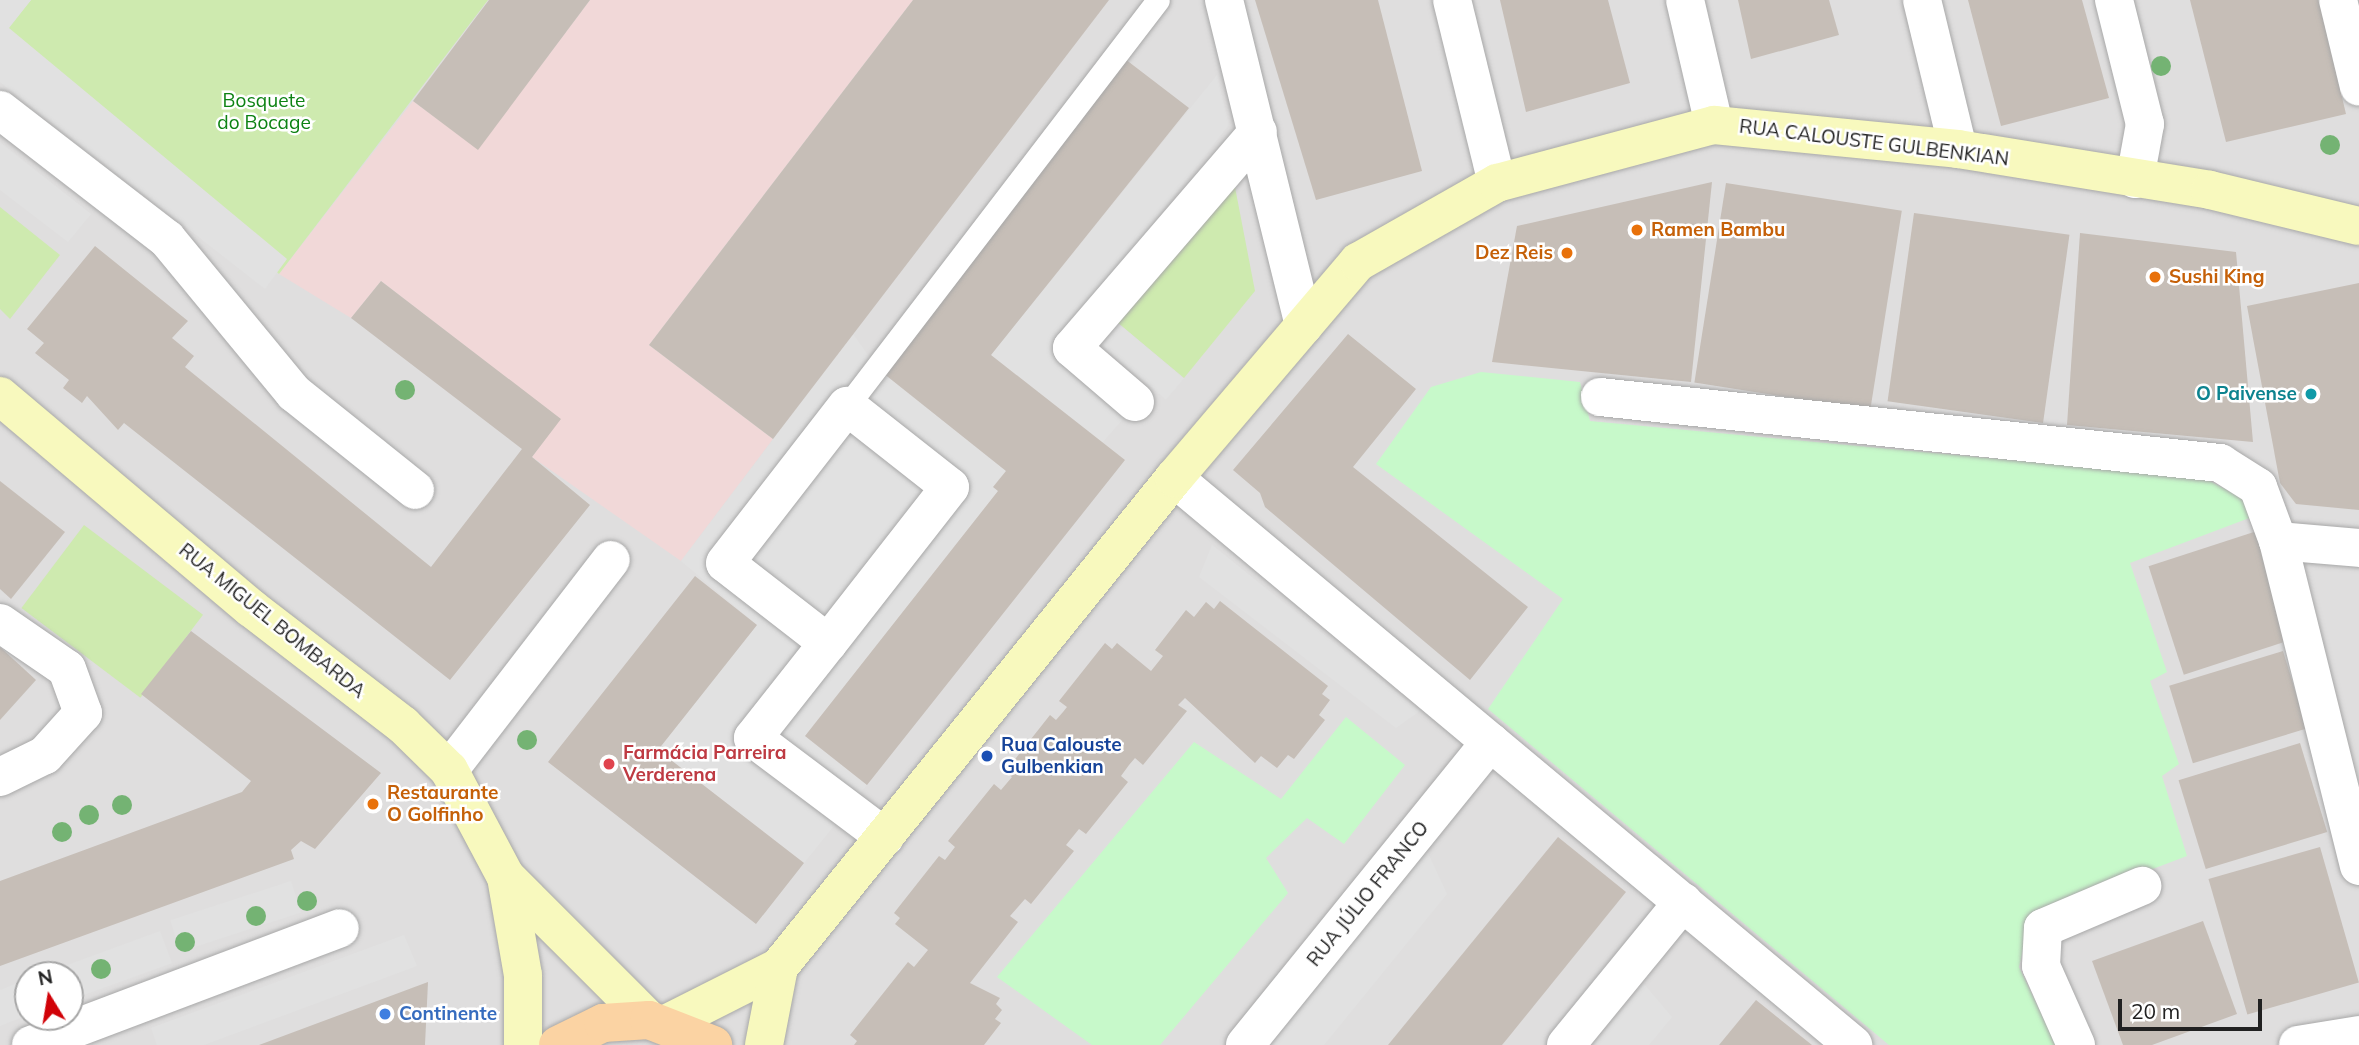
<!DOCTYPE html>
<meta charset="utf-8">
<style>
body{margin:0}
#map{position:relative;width:2359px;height:1045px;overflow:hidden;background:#f1eee8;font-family:Mulish,sans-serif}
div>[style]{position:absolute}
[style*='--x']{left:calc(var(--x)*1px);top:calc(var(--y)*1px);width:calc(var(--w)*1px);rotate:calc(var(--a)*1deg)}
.residential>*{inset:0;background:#dfdede}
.commercial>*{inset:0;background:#f1d8d8}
.grass>*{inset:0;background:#ceeaaf;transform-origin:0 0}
.park>*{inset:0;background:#c7f9ca}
.parking>*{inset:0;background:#e1e1e1;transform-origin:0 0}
.building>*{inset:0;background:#c6beb7;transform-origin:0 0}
.roads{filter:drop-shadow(0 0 2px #a8a8a8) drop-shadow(0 0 2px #a8a8a8)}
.lane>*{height:23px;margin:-11.5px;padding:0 11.5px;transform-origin:11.5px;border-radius:11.5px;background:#fff}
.street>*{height:38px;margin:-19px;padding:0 19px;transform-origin:19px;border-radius:19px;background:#fff}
.secondary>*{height:38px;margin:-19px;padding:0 19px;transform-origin:19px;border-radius:19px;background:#f8f9be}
.primary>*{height:38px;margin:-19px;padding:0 19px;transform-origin:19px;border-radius:19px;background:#fbd3a3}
.trees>*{width:20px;height:20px;margin:-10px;border-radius:50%;background:#74b373}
.dots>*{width:19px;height:19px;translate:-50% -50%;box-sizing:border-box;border:4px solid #fff;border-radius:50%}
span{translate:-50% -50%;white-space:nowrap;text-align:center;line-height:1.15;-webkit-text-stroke:5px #fff;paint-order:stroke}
.park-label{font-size:19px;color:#0d8213}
.street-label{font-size:19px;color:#212121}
.food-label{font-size:19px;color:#c56008;font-weight:700}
.left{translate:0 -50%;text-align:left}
.right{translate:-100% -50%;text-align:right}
.culture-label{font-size:19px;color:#0d838f;font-weight:700}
.transit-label{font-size:19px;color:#164399;font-weight:700}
.health-label{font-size:19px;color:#be3a42;font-weight:700}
.shop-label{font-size:19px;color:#366cbe;font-weight:700}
.north{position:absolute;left:14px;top:961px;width:70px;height:70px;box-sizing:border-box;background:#fff;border:2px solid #a6a6a6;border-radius:50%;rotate:349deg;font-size:19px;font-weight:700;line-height:28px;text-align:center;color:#212121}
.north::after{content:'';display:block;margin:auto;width:24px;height:32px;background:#d10208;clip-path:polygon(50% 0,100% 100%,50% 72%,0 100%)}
.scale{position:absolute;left:2118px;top:999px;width:144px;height:32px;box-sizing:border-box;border:4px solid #212121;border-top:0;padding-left:9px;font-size:21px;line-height:24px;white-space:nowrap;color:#212121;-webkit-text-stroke:5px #fff;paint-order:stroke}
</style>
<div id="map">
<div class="residential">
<i style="clip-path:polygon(evenodd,0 0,2359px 0,2359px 1045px,0 1045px,0 0,28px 975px,70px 975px,70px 1017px,28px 1017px,28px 975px)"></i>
</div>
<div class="commercial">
<i style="clip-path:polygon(590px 0,913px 0,649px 345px,773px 439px,681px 561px,532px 457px,560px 419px,381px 281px,351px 318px,279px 274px,413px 101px,478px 149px)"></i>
</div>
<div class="grass">
<i style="clip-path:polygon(31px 0,488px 0,279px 274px,8px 28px)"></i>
<i style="clip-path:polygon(1234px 182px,1255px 291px,1184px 378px,1112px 318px)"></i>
<i style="clip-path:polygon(0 207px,60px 255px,10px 319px,0 309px)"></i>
<i style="left:84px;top:525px;width:149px;height:104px;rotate:37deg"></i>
</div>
<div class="park">
<i style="clip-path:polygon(1481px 372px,1580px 382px,1590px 421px,2204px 478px,2250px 502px,2252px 517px,2130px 563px,2167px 672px,2150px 681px,2179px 764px,2162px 776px,2187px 856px,2031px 915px,2019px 967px,2056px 1045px,1889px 1045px,1488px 709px,1563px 599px,1376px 464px,1431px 387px)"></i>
<i style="clip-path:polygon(1346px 717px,1405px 765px,1344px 844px,1307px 818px,1266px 858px,1288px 893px,1160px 1045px,1092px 1045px,997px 977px,1194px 742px,1281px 799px)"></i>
</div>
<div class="parking">
<i style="clip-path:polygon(0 0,31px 0,9px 28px,287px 259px,265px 289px,0 82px)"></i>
<i style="clip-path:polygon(1217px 75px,1229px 125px,1054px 350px,1130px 411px,1102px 443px,991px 355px)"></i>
<i style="clip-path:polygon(0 142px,91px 214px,68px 242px,0 190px)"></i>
<i style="left:1112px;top:318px;width:94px;height:28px;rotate:40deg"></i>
<i style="clip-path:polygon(853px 334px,878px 369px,1006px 471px,993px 487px,998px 491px,805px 736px,867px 785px,804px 863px,658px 750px,757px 625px,681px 561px)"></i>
<i style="clip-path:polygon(1212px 545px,1420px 711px,1396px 728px,1199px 577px)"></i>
<i style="clip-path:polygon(1427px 851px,1447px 894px,1324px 1045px,1268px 1045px)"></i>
<i style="left:291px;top:881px;width:33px;height:127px;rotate:72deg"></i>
<i style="clip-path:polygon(160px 931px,172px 963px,70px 1000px,70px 975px,40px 975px)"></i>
<i style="clip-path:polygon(404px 935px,417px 966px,204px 1045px,157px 1045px,151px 1028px)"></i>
<i style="clip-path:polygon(28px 979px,28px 1015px,0 1026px,0 990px)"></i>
<i style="clip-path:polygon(1644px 984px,1672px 1017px,1649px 1045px,1593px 1045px)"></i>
</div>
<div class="building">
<i style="clip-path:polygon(489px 0,590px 0,478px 150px,413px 101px)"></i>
<i style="clip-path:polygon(913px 0,1109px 0,773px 439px,649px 345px)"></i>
<i style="clip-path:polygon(1255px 0,1378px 0,1422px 171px,1316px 200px)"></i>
<i style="clip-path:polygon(1500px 0,1608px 0,1630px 83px,1526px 112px)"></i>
<i style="clip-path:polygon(1738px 0,1829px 0,1839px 35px,1751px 59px)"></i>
<i style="clip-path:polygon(1968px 0,2082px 0,2109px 98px,2001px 126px)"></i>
<i style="clip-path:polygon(2190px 0,2319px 0,2346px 114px,2226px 142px)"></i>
<i style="clip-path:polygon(1125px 59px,1189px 108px,991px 355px,1125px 460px,867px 785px,805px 736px,998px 491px,993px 487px,1006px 471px,878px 369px)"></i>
<i style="clip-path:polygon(1712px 182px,1691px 382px,1492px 362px,1517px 226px)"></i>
<i style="left:1726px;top:183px;width:178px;height:202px;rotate:9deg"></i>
<i style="left:1914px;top:213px;width:157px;height:190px;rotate:8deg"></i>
<i style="clip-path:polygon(2080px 233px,2236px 252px,2253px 442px,2067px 425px)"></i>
<i style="clip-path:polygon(95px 246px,188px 321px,172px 338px,194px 356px,185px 367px,431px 567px,522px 449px,351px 318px,381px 281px,561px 419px,532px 457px,590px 505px,450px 680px,124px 423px,118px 430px,87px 396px,82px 403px,63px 388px,69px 380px,35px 353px,44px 343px,27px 329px)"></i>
<i style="clip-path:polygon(2359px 283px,2359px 510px,2296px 504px,2280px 483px,2247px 306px)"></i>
<i style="clip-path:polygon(1348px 334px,1416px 389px,1353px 467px,1528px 607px,1470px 680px,1265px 507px,1260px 493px,1233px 470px)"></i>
<i style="clip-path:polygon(0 481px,65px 532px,11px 599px,0 589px)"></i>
<i style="left:2257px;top:531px;width:114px;height:114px;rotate:72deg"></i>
<i style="clip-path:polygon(695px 576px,757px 625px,658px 750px,804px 863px,756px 924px,548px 762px)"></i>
<i style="clip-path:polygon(1220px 601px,1328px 686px,1322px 694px,1330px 700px,1319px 715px,1325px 720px,1294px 759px,1288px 755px,1277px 768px,1261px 756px,1255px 763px,1185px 698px,1178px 705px,1187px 711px,1143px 765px,1135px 758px,1129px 765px,1121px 776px,1128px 782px,1086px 834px,1079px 829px,1066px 845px,1074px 851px,1031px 904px,1025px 899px,1010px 916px,1018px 922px,970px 983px,1000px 998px,996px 1004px,1002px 1010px,995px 1019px,1001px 1023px,984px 1045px,854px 1045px,857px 1041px,850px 1035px,908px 962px,914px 967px,928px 950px,895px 924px,900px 918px,894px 913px,939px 856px,945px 860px,955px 847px,948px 841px,994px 784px,1001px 790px,1012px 777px,1005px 772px,1050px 715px,1056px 720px,1063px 712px,1067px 707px,1059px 701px,1105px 643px,1112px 649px,1117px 643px,1151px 671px,1163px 656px,1155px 650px,1186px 610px,1194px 617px,1206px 602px,1214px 609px)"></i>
<i style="clip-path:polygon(191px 631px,381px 773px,315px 849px,301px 841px,291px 850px,294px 859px,0 966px,0 881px,242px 792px,251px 781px,141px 694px)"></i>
<i style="clip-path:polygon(0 647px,36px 680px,0 720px)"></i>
<i style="left:2283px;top:651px;width:81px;height:119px;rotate:73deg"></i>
<i style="left:2300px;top:743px;width:93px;height:127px;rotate:73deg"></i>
<i style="clip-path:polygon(1558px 837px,1626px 892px,1507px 1039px,1502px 1045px,1388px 1045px)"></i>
<i style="left:2320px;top:847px;width:141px;height:116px;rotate:74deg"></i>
<i style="clip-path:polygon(2203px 921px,2237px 1014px,2152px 1045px,2123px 1045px,2092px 961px)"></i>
<i style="clip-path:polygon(428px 982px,425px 1045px,259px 1045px)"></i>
<i style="clip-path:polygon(1756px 1000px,1812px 1045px,1719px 1045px)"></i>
</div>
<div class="roads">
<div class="lane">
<i style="--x:847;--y:406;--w:511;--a:-52.55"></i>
</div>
<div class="street">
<i style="--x:1224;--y:0;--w:335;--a:76.2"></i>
<i style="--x:1452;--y:0;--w:188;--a:76.2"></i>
<i style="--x:1685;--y:0;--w:128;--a:76.9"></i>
<i style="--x:1922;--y:0;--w:153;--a:76.4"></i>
<i style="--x:2114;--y:0;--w:128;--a:76"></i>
<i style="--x:2145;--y:124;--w:56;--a:100.3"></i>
<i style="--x:2338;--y:0;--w:89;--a:76.4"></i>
<i style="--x:0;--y:110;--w:211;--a:37.7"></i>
<i style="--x:167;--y:239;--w:200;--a:50.5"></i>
<i style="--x:294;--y:393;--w:155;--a:38.7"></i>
<i style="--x:1600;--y:397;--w:624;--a:6.08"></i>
<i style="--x:2220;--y:463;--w:45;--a:32.3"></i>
<i style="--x:2258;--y:487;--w:58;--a:69.7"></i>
<i style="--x:2278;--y:541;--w:335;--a:76"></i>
<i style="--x:1135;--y:402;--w:83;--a:-139.4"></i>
<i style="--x:1072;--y:348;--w:285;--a:-49.3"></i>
<i style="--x:1174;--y:478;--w:885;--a:39.86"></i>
<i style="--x:2278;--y:541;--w:81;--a:4.9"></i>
<i style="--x:0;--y:623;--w:81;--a:34.5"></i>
<i style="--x:67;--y:669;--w:47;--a:70"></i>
<i style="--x:83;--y:713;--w:57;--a:132.1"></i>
<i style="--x:45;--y:755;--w:50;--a:153.9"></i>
<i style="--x:828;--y:643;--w:130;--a:-142.2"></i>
<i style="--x:725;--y:563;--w:199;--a:-52.2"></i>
<i style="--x:847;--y:406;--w:131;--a:38.2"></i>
<i style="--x:950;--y:487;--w:198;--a:128"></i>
<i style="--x:828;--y:643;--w:121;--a:128.3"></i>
<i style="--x:753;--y:738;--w:165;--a:36.9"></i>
<i style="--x:449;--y:770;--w:265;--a:-52.4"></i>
<i style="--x:31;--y:1045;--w:330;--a:-20.7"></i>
<i style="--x:1245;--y:1045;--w:390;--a:-51"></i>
<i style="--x:1566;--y:1045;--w:185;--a:-50.7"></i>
<i style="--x:2076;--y:1045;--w:86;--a:-113.9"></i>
<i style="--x:2041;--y:966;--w:38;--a:-87"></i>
<i style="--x:2043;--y:928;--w:108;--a:-23"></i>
<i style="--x:2298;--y:1045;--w:62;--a:-9.3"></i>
</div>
<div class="secondary">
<i style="--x:0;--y:396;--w:329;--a:40.2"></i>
<i style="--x:251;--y:608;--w:192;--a:37.6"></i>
<i style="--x:403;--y:725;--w:64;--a:44.4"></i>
<i style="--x:449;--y:770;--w:121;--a:62"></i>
<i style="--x:506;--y:877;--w:99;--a:80.2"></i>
<i style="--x:523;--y:975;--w:70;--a:90"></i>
<i style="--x:506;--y:877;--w:202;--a:45"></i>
<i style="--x:668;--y:1023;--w:124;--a:-26.8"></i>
<i style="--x:779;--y:967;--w:629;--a:-51.07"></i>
<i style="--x:1174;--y:478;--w:284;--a:-49.6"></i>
<i style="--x:1358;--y:262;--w:160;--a:-29.6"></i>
<i style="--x:1497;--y:183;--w:225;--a:-15"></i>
<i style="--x:1714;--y:125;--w:245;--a:5.6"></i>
<i style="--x:1958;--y:149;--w:255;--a:9.2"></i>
<i style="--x:2210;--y:190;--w:153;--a:13.6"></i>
<i style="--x:764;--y:1045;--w:79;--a:-79.1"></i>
</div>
<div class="primary">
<i style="--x:558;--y:1045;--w:50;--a:-26.1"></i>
<i style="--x:603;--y:1023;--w:46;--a:-3.7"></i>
<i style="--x:649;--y:1020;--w:69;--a:21.3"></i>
</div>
</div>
<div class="trees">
<i style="left:2161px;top:66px"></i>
<i style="left:2330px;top:145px"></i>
<i style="left:405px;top:390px"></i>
<i style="left:527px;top:740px"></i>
<i style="left:122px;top:805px"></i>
<i style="left:89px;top:815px"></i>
<i style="left:62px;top:832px"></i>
<i style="left:307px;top:901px"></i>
<i style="left:256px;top:916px"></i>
<i style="left:185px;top:942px"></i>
<i style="left:101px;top:969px"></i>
</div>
<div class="dots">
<i style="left:1637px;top:230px;background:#e8710a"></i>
<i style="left:1567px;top:253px;background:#e8710a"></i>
<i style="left:2155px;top:277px;background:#e8710a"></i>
<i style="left:2311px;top:394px;background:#0f9aa8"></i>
<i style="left:987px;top:756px;background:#1a4fb4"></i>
<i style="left:609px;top:764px;background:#e0444e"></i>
<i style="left:373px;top:804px;background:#e8710a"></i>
<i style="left:385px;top:1014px;background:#3f7fe0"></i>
</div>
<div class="park-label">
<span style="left:264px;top:112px">Bosquete<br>do Bocage</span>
</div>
<div class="street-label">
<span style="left:1874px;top:143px;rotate:7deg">RUA CALOUSTE GULBENKIAN</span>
<span style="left:272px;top:621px;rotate:39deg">RUA MIGUEL BOMBARDA</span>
<span style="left:1368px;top:894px;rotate:-51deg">RUA JÚLIO FRANCO</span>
</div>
<div class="food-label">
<span class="left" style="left:1651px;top:230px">Ramen Bambu</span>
<span class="right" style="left:1553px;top:253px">Dez Reis</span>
<span class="left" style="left:2169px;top:277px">Sushi King</span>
<span class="left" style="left:387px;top:804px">Restaurante<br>O Golfinho</span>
</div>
<div class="culture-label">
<span class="right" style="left:2297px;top:394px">O Paivense</span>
</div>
<div class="transit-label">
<span class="left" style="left:1001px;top:756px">Rua Calouste<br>Gulbenkian</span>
</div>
<div class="health-label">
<span class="left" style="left:623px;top:764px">Farmácia Parreira<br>Verderena</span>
</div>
<div class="shop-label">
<span class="left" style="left:399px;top:1014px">Continente</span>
</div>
<div class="north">N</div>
<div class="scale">20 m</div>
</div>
